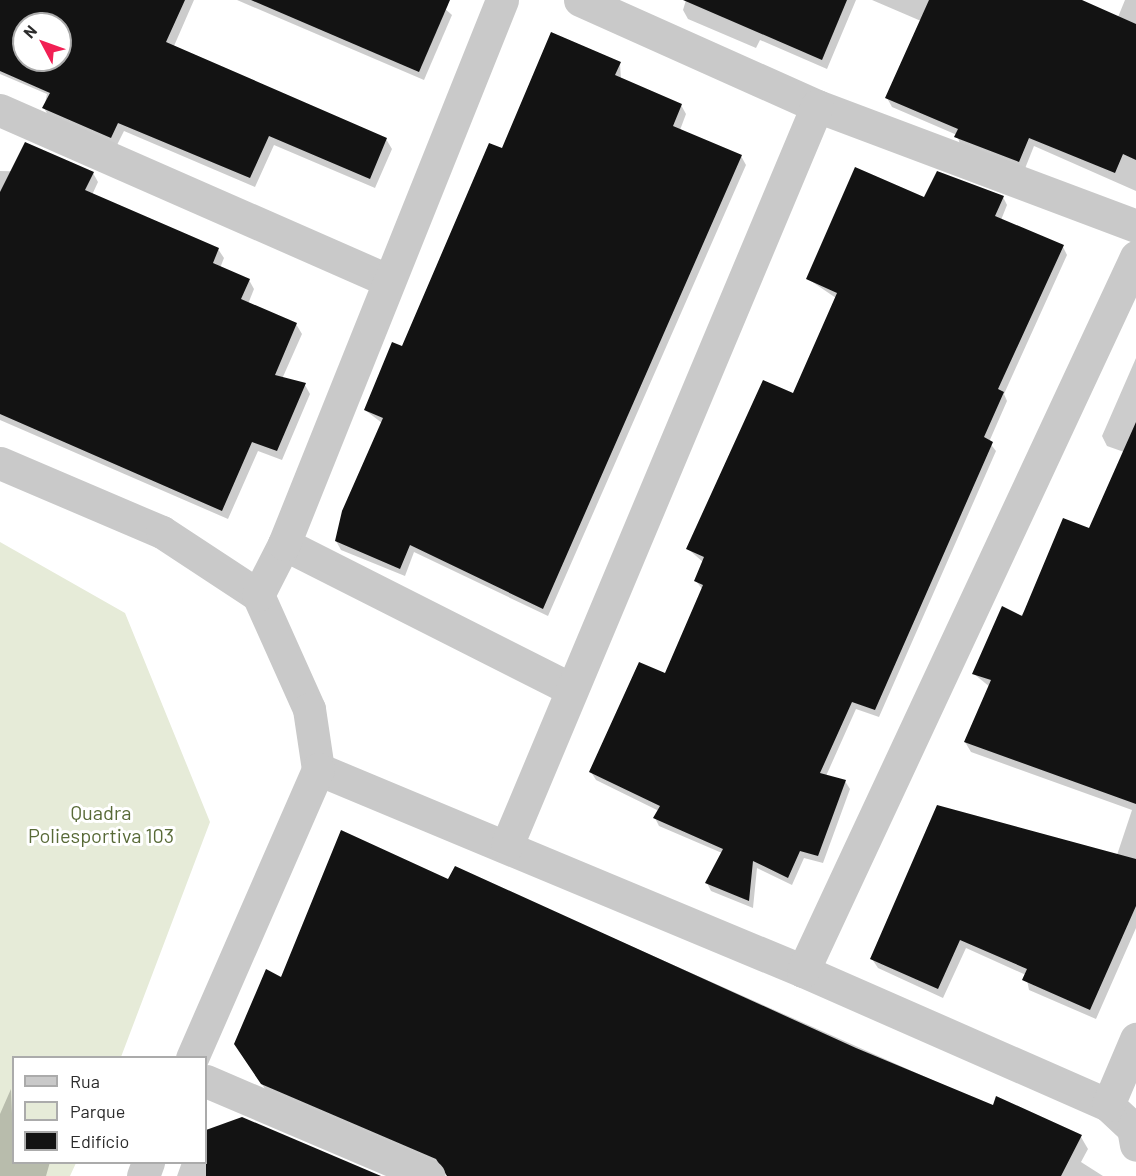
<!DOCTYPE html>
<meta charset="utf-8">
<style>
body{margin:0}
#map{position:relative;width:1136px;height:1176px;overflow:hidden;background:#fff;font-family:Barlow,sans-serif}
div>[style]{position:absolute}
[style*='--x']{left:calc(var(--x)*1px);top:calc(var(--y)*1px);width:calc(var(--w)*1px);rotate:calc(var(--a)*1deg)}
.green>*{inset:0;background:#e6ebd8}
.shadow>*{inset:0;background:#0003}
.building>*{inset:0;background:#131313}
.minor>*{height:33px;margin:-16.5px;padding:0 16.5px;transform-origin:16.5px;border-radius:16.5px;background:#c9c9c9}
span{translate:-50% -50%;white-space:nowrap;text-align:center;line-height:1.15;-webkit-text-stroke:6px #fff;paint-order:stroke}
.park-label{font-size:20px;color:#586a37}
.legend{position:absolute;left:12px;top:1056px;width:195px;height:108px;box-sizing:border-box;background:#fff;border:2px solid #ababab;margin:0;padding:8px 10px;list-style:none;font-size:18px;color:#2c2c2c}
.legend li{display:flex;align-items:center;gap:12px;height:30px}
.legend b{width:30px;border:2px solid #ababab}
.north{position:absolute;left:12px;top:12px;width:60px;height:60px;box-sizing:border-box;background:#fff;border:2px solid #ababab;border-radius:50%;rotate:311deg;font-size:16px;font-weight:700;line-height:24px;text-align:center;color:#2c2c2c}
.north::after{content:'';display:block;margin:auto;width:21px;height:27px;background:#f12054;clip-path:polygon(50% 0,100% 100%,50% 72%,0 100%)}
</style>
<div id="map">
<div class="green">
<i style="clip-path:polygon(0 542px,125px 613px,210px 822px,121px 1057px,14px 1058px,14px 1162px,76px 1163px,70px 1176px,0 1176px)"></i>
</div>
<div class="shadow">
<i style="clip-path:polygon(evenodd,0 0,194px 0,174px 46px,386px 139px,392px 149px,375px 188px,274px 145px,255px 187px,124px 131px,116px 147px,49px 117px,44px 108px,47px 94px,0 74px,0 0,24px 24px,60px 24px,60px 60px,24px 60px,24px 24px)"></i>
<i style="clip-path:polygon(237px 0,435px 0,452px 15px,424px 80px)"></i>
<i style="clip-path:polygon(686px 0,856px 0,827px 69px,760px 40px,756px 48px,688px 19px,683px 10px)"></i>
<i style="clip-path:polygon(872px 0,1078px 0,1118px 17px,1125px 0,1136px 0,1136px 191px,1034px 146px,1024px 171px,961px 147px,957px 135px,892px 107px,887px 98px,921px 21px)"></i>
<i style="clip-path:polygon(620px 63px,621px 79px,681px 105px,686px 114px,680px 130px,741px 156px,746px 165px,548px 616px,414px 552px,405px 576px,341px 550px,336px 541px,382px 423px,365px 410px,403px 348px,503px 150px)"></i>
<i style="clip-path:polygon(0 171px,93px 173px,98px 182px,92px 195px,218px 249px,224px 258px,220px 268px,249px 280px,254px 289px,248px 304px,296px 324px,302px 334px,282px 379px,305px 385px,310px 394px,282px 460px,258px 451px,228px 519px,0 420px)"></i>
<i style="clip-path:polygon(1003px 197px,1007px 205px,1001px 220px,1063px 247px,1067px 255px,1004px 394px,1007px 401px,989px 442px,996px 451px,879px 717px,856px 709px,826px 776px,845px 781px,850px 789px,823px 863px,804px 858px,792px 885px,757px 868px,753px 908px,711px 891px,707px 883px,722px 853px,659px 826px,655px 818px,659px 811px,596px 780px,591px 772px,666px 675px,703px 590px,696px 581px,703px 562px,688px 549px,793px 395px,836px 298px,808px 279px,925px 199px)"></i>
<i style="clip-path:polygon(1136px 358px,1136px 928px,1096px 1019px,1029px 990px,1026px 975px,966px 948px,943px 998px,878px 968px,872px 959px,1117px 855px,1132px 810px,971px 752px,965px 742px,990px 687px,974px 674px,1090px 530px,1124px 452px,1107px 446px,1102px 436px)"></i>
<i style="clip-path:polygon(455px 868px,993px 1107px,1081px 1137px,1088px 1149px,1081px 1162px,1103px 1176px,449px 1176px,270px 1096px,243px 1057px,281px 979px,449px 881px)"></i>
<i style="clip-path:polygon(11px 1089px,14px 1162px,50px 1162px,46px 1176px,0 1176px,0 1114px)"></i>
<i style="clip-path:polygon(242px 1118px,377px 1176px,177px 1176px,182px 1162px,206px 1162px,206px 1132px)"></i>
</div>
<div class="building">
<i style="clip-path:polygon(evenodd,0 0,185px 0,166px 42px,387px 138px,370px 179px,269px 136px,250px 178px,118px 123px,111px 138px,42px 108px,50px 93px,0 71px,0 0,24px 24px,60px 24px,60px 60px,24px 60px,24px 24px)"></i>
<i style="clip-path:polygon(251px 0,450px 0,419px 72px)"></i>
<i style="clip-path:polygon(683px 0,847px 0,822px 60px)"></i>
<i style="clip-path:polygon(929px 0,1082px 0,1136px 24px,1136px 160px,1123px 154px,1115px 173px,1029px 138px,1019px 162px,954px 137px,958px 129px,885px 98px)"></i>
<i style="clip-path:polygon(551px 32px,621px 62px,615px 75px,682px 104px,673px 126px,742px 155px,543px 609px,410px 545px,400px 569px,335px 541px,342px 511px,383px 418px,364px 410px,392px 342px,402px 346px,489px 143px,502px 148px)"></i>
<i style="clip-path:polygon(25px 142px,94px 172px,85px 190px,219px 248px,213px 263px,250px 279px,241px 299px,297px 323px,275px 375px,306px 383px,277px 451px,252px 442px,222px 511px,0 414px,0 192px)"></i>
<i style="clip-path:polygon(855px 167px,924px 197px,937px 171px,1004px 196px,995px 216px,1064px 245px,998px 389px,1004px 392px,984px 437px,993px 442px,875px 710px,852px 702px,820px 773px,846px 780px,818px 856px,800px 851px,788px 878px,753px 861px,749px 901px,705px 883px,723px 849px,653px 818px,660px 806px,589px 772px,639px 662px,665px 673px,703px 585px,694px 581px,704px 557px,686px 549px,763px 380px,793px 393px,837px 293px,806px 279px)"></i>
<i style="clip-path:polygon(1136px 422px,1136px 804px,964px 742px,991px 680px,972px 674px,1002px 606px,1022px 616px,1063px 518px,1089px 528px)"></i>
<i style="clip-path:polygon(937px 805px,1136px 859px,1136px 906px,1090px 1010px,1022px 980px,1027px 969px,960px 940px,938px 989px,870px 959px)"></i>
<i style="clip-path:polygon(341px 830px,448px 879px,455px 866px,856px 1048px,993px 1105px,996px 1096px,1082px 1135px,1061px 1176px,447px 1176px,436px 1159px,261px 1084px,234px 1044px,266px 969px,281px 977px)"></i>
<i style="clip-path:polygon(242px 1117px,381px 1176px,206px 1176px,206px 1130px)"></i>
</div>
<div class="minor">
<i style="--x:580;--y:0;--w:260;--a:24.1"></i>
<i style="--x:817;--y:106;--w:341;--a:20.6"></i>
<i style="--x:0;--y:110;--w:423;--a:23.7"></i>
<i style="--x:0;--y:463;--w:176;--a:23.1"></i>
<i style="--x:162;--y:532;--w:115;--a:33.3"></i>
<i style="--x:258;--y:595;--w:125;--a:65.9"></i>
<i style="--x:309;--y:709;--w:61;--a:81.5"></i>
<i style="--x:318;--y:769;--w:525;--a:22.61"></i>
<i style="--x:803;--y:971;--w:333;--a:23.7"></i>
<i style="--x:1108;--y:1105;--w:34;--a:43"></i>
<i style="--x:1133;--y:1128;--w:17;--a:80"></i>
<i style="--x:284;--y:544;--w:322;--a:26.8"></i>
<i style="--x:258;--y:595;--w:57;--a:-63"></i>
<i style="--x:284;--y:544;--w:586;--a:-68.16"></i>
<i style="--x:507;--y:845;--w:801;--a:-67.24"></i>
<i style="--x:803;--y:971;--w:788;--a:-65"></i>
<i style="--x:192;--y:1058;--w:315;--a:-66.4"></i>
<i style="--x:206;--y:1081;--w:242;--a:23.1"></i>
<i style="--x:1108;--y:1105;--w:72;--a:-67"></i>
<i style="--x:143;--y:1176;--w:15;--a:-70"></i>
</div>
<div class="park-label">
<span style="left:101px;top:824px">Quadra<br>Poliesportiva 103</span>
</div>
<ul class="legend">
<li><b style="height:8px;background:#c9c9c9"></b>Rua</li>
<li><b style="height:16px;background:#e6ebd8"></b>Parque</li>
<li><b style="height:16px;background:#131313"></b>Edifício</li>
</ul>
<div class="north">N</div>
</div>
